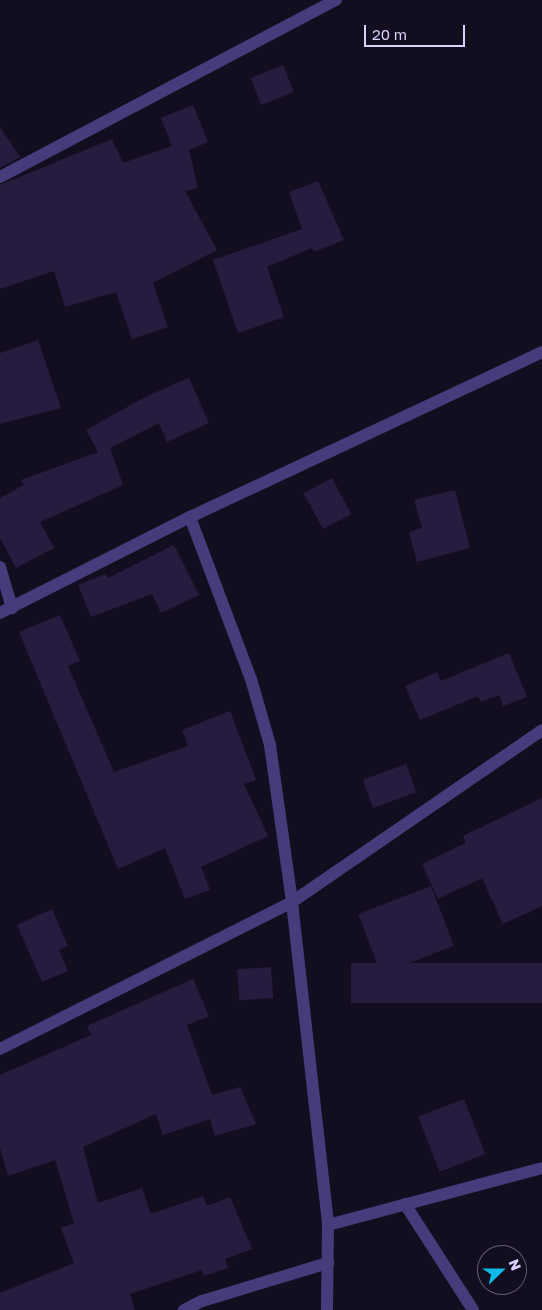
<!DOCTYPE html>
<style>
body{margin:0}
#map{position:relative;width:542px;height:1310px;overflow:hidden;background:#130e1f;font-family:"Golos Text",sans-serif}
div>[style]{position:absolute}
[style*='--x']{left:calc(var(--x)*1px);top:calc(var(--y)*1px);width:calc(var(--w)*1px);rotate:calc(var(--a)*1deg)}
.building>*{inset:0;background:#271c3f;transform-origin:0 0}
.street>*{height:12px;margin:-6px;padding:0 6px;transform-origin:6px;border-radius:6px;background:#463c7b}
span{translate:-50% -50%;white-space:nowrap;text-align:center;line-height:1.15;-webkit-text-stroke:4.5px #130e1f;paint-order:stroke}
.north{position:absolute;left:477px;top:1245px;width:50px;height:50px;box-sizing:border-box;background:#130e1f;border:1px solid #635c77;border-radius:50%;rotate:68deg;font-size:14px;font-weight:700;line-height:20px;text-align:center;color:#dad0fc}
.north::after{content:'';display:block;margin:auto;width:18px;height:22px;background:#10bae7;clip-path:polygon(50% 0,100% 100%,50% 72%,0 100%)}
.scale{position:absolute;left:364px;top:25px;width:101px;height:22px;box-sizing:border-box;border:2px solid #dad0fc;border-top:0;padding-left:6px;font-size:15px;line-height:18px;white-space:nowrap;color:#dad0fc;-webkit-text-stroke:4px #130e1f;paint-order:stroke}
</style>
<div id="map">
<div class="building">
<i style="left:283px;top:65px;width:29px;height:35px;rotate:68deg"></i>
<i style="clip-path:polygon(193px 105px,208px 142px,189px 150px,198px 188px,185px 191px,217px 250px,153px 283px,168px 327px,132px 339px,116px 292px,65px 307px,54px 271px,0 289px,0 185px,112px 139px,123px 163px,172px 146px,161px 118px)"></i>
<i style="clip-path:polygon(0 127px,20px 157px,0 168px)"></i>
<i style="clip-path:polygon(318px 181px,344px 240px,314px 252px,312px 248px,267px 267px,284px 317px,238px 333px,213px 260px,302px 229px,289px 192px)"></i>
<i style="clip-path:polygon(38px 340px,61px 408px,0 424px,0 353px)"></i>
<i style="clip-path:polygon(189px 378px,209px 423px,167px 442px,159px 423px,110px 448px,123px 485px,40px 522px,54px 548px,16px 568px,0 538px,0 498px,24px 485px,21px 480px,98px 452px,86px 430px,147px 396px)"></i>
<i style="left:332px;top:478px;width:41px;height:32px;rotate:62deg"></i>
<i style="clip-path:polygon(455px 490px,470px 548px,417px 562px,409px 532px,422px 528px,414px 500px)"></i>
<i style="clip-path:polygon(174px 545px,199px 595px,161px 613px,152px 594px,91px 617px,78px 585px,106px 574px,108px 578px)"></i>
<i style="clip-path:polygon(60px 615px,80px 661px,68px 666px,114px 772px,188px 746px,182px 730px,230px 711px,256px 780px,244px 784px,268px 836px,201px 867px,210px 890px,185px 899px,165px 848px,118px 869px,19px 632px)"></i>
<i style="clip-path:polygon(509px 653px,527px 697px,503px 706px,499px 695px,481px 702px,478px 696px,420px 720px,405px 686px,437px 672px,441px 681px)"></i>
<i style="left:406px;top:764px;width:30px;height:46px;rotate:70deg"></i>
<i style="clip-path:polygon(542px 798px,542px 906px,503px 924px,482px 878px,438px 899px,422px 864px,466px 843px,463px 836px)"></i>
<i style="left:431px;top:886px;width:64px;height:78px;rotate:69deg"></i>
<i style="clip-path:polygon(52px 909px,68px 946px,59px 950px,68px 971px,42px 982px,17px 925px)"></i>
<i style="left:542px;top:963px;width:40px;height:191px;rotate:90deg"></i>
<i style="left:271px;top:967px;width:31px;height:34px;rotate:86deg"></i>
<i style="clip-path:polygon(193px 979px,209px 1016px,187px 1025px,212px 1095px,240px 1087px,256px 1124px,215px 1136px,210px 1119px,163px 1135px,156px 1114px,83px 1147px,98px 1203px,142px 1188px,151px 1214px,203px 1196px,207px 1206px,230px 1197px,252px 1249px,225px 1259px,228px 1268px,204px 1276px,202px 1270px,130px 1294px,135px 1310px,0 1310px,0 1293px,74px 1263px,61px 1228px,74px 1223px,55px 1160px,8px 1176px,0 1148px,0 1075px,91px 1035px,87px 1026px)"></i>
<i style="left:464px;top:1099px;width:59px;height:49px;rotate:69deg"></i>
</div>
<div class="street">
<i style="--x:0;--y:177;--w:380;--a:-27.8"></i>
<i style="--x:190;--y:517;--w:173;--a:69.4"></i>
<i style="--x:251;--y:679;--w:69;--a:73.9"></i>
<i style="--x:270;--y:745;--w:159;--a:82"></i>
<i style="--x:292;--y:902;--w:325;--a:83.6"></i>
<i style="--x:328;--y:1225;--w:85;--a:90.7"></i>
<i style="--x:0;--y:567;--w:43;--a:73.7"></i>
<i style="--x:0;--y:613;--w:213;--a:-26.8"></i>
<i style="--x:190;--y:517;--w:389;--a:-25.1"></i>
<i style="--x:0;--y:1049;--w:327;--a:-26.7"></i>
<i style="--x:292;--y:902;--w:303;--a:-34.5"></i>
<i style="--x:405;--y:1204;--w:126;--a:57.3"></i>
<i style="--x:328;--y:1225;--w:221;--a:-14.9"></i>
<i style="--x:184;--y:1310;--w:20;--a:-27"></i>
<i style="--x:202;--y:1301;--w:132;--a:-16.8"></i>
</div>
<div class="north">N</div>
<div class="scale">20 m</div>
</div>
